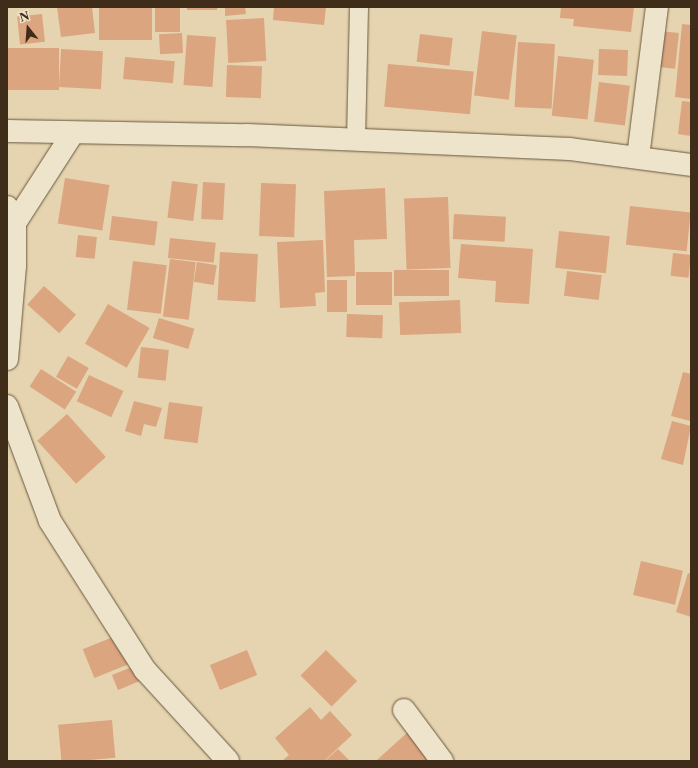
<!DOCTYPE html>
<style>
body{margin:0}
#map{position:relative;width:698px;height:768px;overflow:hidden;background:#e5d4af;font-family:"Libre Caslon Text",serif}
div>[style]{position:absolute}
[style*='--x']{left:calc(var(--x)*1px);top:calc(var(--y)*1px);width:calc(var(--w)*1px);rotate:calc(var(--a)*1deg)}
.building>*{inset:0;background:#dba580;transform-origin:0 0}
.roads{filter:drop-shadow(0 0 1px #69573e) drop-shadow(0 0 1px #69573e)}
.lane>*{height:18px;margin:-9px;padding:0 9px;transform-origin:9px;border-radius:9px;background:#eee3cb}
.street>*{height:22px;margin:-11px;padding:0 11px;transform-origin:11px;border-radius:11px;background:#eee3cb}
.secondary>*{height:22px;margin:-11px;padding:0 11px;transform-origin:11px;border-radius:11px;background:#eee3cb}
span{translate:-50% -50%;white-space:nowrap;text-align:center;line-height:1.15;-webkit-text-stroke:3.5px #eee3cb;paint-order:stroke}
.frame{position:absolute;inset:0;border:8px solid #402d19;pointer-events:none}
.north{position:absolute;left:8px;top:8px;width:40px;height:40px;-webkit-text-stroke:3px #eee3cb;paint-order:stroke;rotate:343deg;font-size:11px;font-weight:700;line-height:16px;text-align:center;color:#402d19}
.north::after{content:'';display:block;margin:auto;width:14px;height:18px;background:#402d19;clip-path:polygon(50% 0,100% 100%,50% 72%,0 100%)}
</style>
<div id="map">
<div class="building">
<i style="clip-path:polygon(57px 7px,92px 7px,95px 33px,61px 37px)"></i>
<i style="left:99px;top:7px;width:53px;height:33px"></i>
<i style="left:155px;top:7px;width:25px;height:25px"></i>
<i style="left:187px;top:7px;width:30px;height:3px"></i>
<i style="clip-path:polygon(225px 7px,245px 7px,246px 14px,225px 16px)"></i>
<i style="clip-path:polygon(274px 7px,326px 7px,324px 25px,273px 20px)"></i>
<i style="clip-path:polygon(561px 7px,634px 7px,631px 32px,573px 26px,574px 19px,560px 18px)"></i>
<i style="left:42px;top:14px;width:28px;height:25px;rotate:84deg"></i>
<i style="left:264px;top:18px;width:43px;height:38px;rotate:87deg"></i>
<i style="clip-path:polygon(682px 24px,691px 25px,691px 99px,675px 97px)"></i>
<i style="left:482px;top:31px;width:35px;height:65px;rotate:7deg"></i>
<i style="left:660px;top:31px;width:19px;height:36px;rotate:6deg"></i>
<i style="left:182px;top:33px;width:20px;height:23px;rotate:87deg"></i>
<i style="left:420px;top:34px;width:33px;height:28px;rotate:7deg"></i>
<i style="left:187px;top:35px;width:29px;height:50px;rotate:4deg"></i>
<i style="left:518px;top:42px;width:37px;height:65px;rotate:3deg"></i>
<i style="left:7px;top:48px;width:52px;height:42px"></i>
<i style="left:61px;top:49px;width:42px;height:38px;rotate:3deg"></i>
<i style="left:599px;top:49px;width:29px;height:26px;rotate:2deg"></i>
<i style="left:558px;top:56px;width:36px;height:60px;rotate:6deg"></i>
<i style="left:125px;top:57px;width:50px;height:22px;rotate:5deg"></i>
<i style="left:388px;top:64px;width:86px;height:43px;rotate:5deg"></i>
<i style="left:227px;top:65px;width:35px;height:32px;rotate:2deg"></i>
<i style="left:599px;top:82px;width:31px;height:40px;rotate:7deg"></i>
<i style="clip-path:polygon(682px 101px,691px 102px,691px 136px,678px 134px)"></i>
<i style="left:65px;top:178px;width:45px;height:46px;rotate:9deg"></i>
<i style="left:172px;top:181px;width:26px;height:37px;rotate:7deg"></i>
<i style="left:203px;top:182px;width:22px;height:37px;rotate:3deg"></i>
<i style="left:261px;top:183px;width:35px;height:53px;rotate:2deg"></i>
<i style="clip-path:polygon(385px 188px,387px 239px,354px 240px,355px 276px,327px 277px,324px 191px)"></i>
<i style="left:448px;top:197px;width:71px;height:44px;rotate:88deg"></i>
<i style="left:630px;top:206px;width:61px;height:39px;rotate:6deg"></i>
<i style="left:454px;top:214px;width:52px;height:25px;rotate:3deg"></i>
<i style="left:112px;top:216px;width:46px;height:24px;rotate:7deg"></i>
<i style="left:559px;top:231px;width:51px;height:37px;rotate:6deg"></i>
<i style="left:78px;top:235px;width:19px;height:22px;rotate:6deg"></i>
<i style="left:170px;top:238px;width:46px;height:20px;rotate:6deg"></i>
<i style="clip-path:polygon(323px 240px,325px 292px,315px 293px,316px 306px,280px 308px,277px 242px)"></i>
<i style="clip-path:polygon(461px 244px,533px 249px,529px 304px,495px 302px,496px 281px,458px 278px)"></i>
<i style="left:220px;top:252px;width:38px;height:48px;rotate:3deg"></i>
<i style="left:673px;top:253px;width:18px;height:23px;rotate:6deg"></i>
<i style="left:170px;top:259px;width:26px;height:58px;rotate:7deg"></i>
<i style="left:133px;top:261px;width:34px;height:49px;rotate:7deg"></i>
<i style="left:197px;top:262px;width:20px;height:20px;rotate:9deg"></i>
<i style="left:449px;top:270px;width:26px;height:55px;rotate:90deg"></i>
<i style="left:567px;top:271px;width:35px;height:25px;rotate:7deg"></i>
<i style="left:356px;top:272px;width:36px;height:33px"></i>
<i style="left:327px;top:280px;width:20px;height:32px"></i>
<i style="left:44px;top:286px;width:43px;height:25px;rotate:42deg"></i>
<i style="left:460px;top:300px;width:33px;height:61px;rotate:88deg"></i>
<i style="left:108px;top:304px;width:48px;height:46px;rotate:30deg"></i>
<i style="left:347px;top:314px;width:36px;height:23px;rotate:2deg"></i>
<i style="left:159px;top:318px;width:37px;height:21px;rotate:17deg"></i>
<i style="left:141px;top:347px;width:28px;height:31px;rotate:6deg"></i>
<i style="left:68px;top:356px;width:24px;height:24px;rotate:30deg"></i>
<i style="left:41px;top:369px;width:42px;height:21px;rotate:33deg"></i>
<i style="clip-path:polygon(683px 372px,691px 374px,690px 421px,671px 416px)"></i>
<i style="left:89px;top:375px;width:38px;height:29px;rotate:25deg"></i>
<i style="clip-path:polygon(134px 401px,162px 408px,156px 427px,144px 424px,141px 436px,125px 431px)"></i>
<i style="left:169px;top:402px;width:34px;height:37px;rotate:8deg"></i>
<i style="left:67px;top:414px;width:58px;height:40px;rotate:48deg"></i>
<i style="clip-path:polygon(672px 421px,691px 426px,683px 465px,661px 459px)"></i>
<i style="left:641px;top:561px;width:43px;height:35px;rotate:13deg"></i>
<i style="clip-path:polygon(688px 573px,691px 574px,691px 617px,676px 612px)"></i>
<i style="left:118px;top:635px;width:31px;height:38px;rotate:68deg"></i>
<i style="left:247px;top:650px;width:27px;height:40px;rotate:68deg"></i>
<i style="left:326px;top:650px;width:44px;height:36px;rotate:45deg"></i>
<i style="left:137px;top:665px;width:16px;height:27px;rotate:68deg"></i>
<i style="clip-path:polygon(310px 707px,321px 720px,330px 711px,352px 735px,324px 761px,282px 761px,289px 755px,275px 738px)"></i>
<i style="left:112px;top:720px;width:38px;height:54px;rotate:85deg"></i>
<i style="clip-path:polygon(409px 731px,437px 761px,378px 761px,377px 760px)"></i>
<i style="clip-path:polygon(338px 749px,350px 761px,325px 761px)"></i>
</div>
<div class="roads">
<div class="lane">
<i style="--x:356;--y:140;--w:133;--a:-88.7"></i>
</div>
<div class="street">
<i style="--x:638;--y:157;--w:151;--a:-82.8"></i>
<i style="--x:7;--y:207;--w:18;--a:63"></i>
<i style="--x:15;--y:223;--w:107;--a:-57.2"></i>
<i style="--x:7;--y:359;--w:93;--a:-85.1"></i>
<i style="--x:15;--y:266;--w:43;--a:-90"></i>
<i style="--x:7;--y:406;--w:123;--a:69.5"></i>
<i style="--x:50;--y:521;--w:177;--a:57.5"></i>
<i style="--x:145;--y:670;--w:123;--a:47.6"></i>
<i style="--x:404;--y:710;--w:64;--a:53.3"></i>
</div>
<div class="secondary">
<i style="--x:7;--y:131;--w:240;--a:1"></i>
<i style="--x:247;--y:135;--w:323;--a:2.5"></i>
<i style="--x:570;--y:149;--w:122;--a:7.5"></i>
</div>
</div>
<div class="frame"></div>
<div class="north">N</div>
</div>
